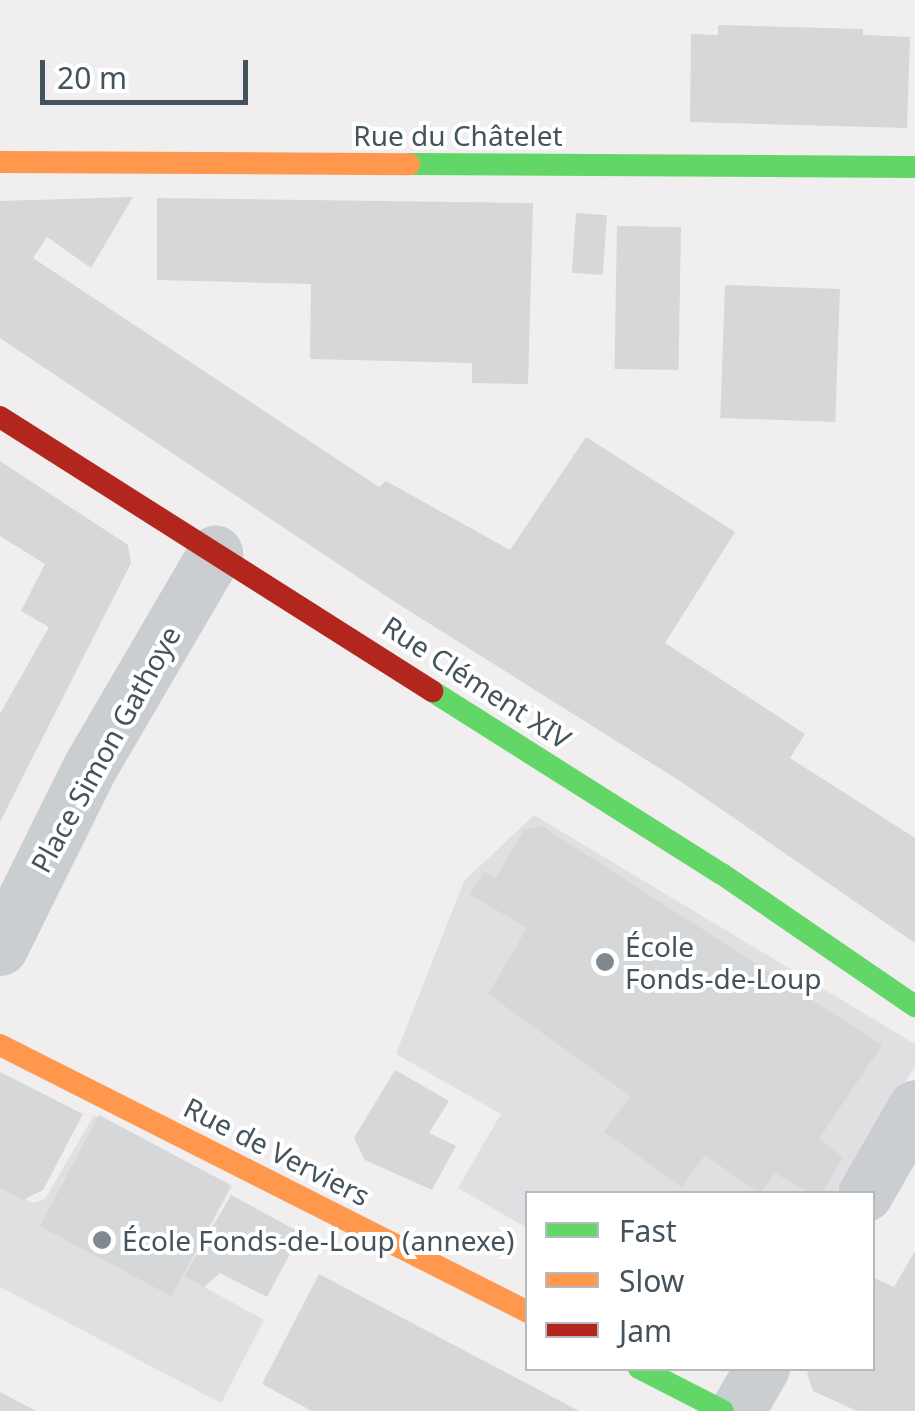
<!DOCTYPE html>
<meta charset="utf-8">
<style>
body{margin:0}
#map{position:relative;width:915px;height:1411px;overflow:hidden;background:#f0eeef;font-family:"Noto Sans",sans-serif}
div>[style]{position:absolute}
[style*='--x']{left:calc(var(--x)*1px);top:calc(var(--y)*1px);width:calc(var(--w)*1px);rotate:calc(var(--a)*1deg)}
.education>*{inset:0;background:#e1dfe1}
.building>*{inset:0;background:#d6d7d9;transform-origin:0 0}
.street>*{height:55px;margin:-27.5px;padding:0 27.5px;transform-origin:27.5px;border-radius:27.5px;background:#caced0}
.fast>*{height:22px;margin:-11px;padding:0 11px;transform-origin:11px;border-radius:11px;background:#63d668}
.slow>*{height:22px;margin:-11px;padding:0 11px;transform-origin:11px;border-radius:11px;background:#ff974d}
.jam>*{height:22px;margin:-11px;padding:0 11px;transform-origin:11px;border-radius:11px;background:#b3261e}
.dots>*{width:28px;height:28px;translate:-50% -50%;box-sizing:border-box;border:5px solid #fff;border-radius:50%}
span{translate:-50% -50%;white-space:nowrap;text-align:center;line-height:1.15;-webkit-text-stroke:8px #fff;paint-order:stroke}
.street-label{font-size:28px;color:#44535d}
.poi-label{font-size:28px;color:#44535d}
.left{translate:0 -50%;text-align:left}
.legend{position:absolute;left:525px;top:1191px;width:350px;height:180px;box-sizing:border-box;background:#fff;border:2px solid #b4babe;margin:0;padding:12px 18px;list-style:none;font-size:30px;color:#44535d}
.legend li{display:flex;align-items:center;gap:20px;height:50px}
.legend b{width:50px;border:2px solid #b4babe}
.scale{position:absolute;left:40px;top:60px;width:208px;height:45px;box-sizing:border-box;border:5px solid #44535d;border-top:0;padding-left:12px;font-size:30px;line-height:35px;white-space:nowrap;color:#44535d;-webkit-text-stroke:8px #fff;paint-order:stroke}
</style>
<div id="map">
<div class="education">
<i style="clip-path:polygon(534px 815px,915px 1044px,915px 1066px,835px 1193px,528px 1194px,527px 1228px,458px 1188px,501px 1114px,396px 1054px,464px 881px)"></i>
<i style="clip-path:polygon(94px 1115px,232px 1186px,184px 1276px,264px 1320px,221px 1403px,0 1287px,0 1188px,34px 1203px,45px 1199px)"></i>
</div>
<div class="building">
<i style="clip-path:polygon(718px 25px,863px 29px,863px 35px,910px 37px,907px 128px,690px 122px,691px 34px,718px 35px)"></i>
<i style="clip-path:polygon(133px 197px,91px 268px,47px 237px,33px 258px,379px 487px,386px 481px,510px 550px,586px 437px,735px 532px,665px 643px,805px 734px,790px 758px,915px 838px,915px 943px,683px 783px,392px 600px,0 338px,0 201px)"></i>
<i style="clip-path:polygon(157px 198px,533px 203px,528px 384px,472px 383px,472px 363px,310px 359px,311px 284px,157px 280px)"></i>
<i style="left:576px;top:213px;width:31px;height:60px;rotate:4deg"></i>
<i style="left:617px;top:226px;width:64px;height:143px;rotate:1deg"></i>
<i style="left:725px;top:285px;width:115px;height:133px;rotate:2deg"></i>
<i style="clip-path:polygon(0 461px,128px 545px,131px 563px,0 822px,0 714px,49px 627px,21px 611px,45px 564px,0 536px)"></i>
<i style="clip-path:polygon(542px 826px,882px 1045px,819px 1139px,843px 1157px,821px 1194px,811px 1194px,775px 1173px,760px 1194px,705px 1155px,682px 1187px,604px 1132px,630px 1096px,488px 994px,527px 928px,469px 894px,484px 872px,496px 877px,524px 830px)"></i>
<i style="clip-path:polygon(395px 1070px,449px 1101px,429px 1133px,456px 1146px,432px 1190px,365px 1160px,354px 1138px)"></i>
<i style="clip-path:polygon(0 1072px,83px 1114px,43px 1190px,23px 1200px,0 1188px)"></i>
<i style="left:99px;top:1115px;width:149px;height:126px;rotate:28deg"></i>
<i style="clip-path:polygon(231px 1195px,301px 1233px,267px 1297px,220px 1273px,204px 1287px,184px 1276px)"></i>
<i style="clip-path:polygon(915px 1251px,915px 1411px,857px 1411px,813px 1391px,807px 1373px,810px 1368px,872px 1368px,872px 1277px,894px 1287px)"></i>
<i style="clip-path:polygon(319px 1274px,488px 1363px,579px 1411px,312px 1411px,262px 1384px)"></i>
<i style="clip-path:polygon(0 1392px,36px 1411px,0 1411px)"></i>
</div>
<div class="street">
<i style="--x:0;--y:948;--w:204;--a:-63.6"></i>
<i style="--x:91;--y:765;--w:246;--a:-59.7"></i>
<i style="--x:865;--y:1194;--w:100;--a:-60.1"></i>
<i style="--x:737;--y:1411;--w:50;--a:-59.8"></i>
</div>
<div class="fast">
<i style="--x:409;--y:164;--w:506;--a:0.34"></i>
<i style="--x:432;--y:691;--w:343;--a:32.3"></i>
<i style="--x:722;--y:874;--w:234;--a:34.4"></i>
<i style="--x:639;--y:1368;--w:94;--a:27.1"></i>
</div>
<div class="slow">
<i style="--x:0;--y:162;--w:409;--a:0.3"></i>
<i style="--x:0;--y:1045;--w:592;--a:26.82"></i>
</div>
<div class="jam">
<i style="--x:0;--y:417;--w:512;--a:32.39"></i>
</div>
<div class="dots">
<i style="left:605px;top:962px;background:#808990"></i>
<i style="left:102px;top:1240px;background:#808990"></i>
</div>
<div class="street-label">
<span style="left:458px;top:135px">Rue du Châtelet</span>
<span style="left:477px;top:682px;rotate:33deg">Rue Clément XIV</span>
<span style="left:105px;top:749px;rotate:-61deg">Place Simon Gathoye</span>
<span style="left:277px;top:1151px;rotate:27deg">Rue de Verviers</span>
</div>
<div class="poi-label">
<span class="left" style="left:625px;top:962px">École<br>Fonds-de-Loup</span>
<span class="left" style="left:122px;top:1240px">École Fonds-de-Loup (annexe)</span>
</div>
<ul class="legend">
<li><b style="height:12px;background:#63d668"></b>Fast</li>
<li><b style="height:12px;background:#ff974d"></b>Slow</li>
<li><b style="height:12px;background:#b3261e"></b>Jam</li>
</ul>
<div class="scale">20 m</div>
</div>
